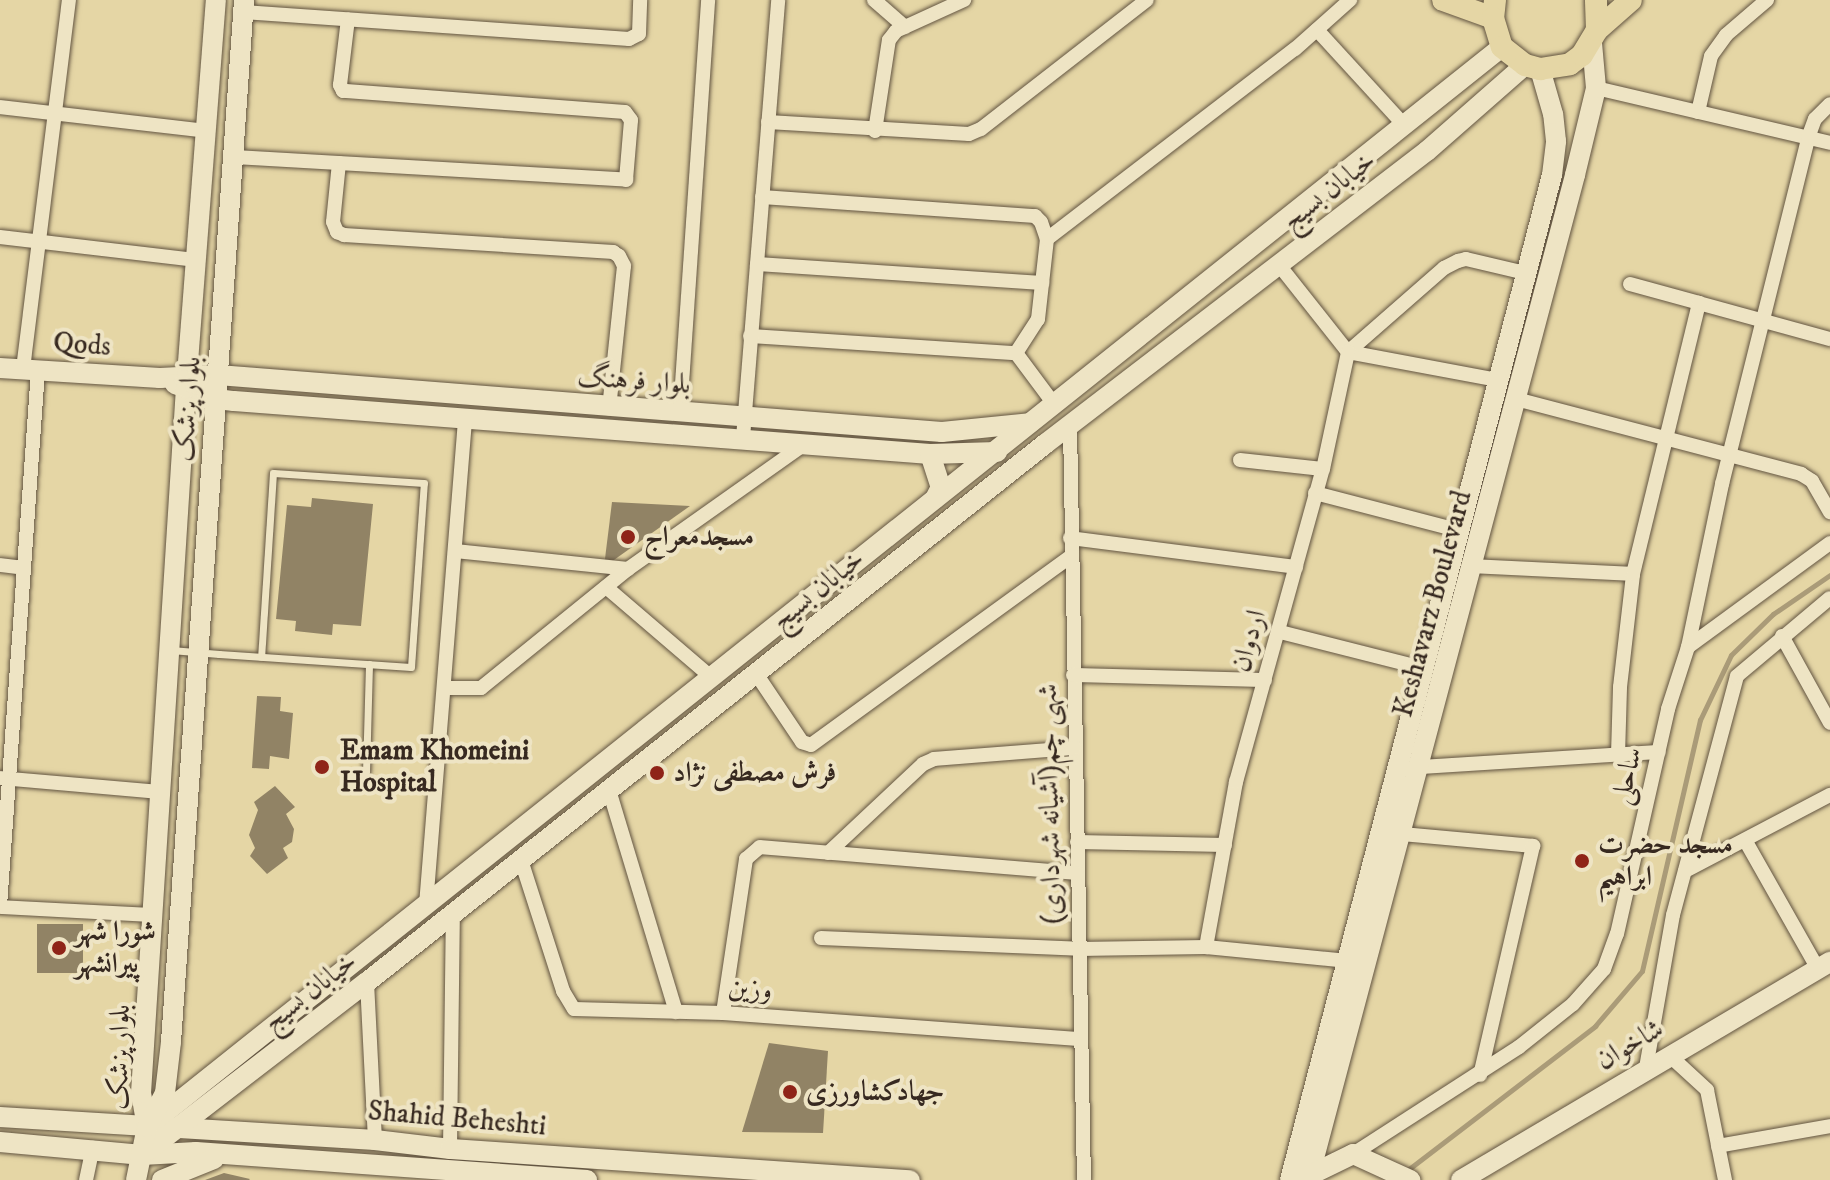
<!DOCTYPE html>
<meta charset="utf-8">
<style>
body{margin:0}
#map{position:relative;width:1830px;height:1180px;overflow:hidden;background:#e5d6a5;font-family:"IM FELL DW Pica",Amiri,serif}
div>[style]{position:absolute}
[style*='--x']{left:calc(var(--x)*1px);top:calc(var(--y)*1px);width:calc(var(--w)*1px);rotate:calc(var(--a)*1deg)}
.stream>*{height:5px;margin:-2.5px;padding:0 2.5px;transform-origin:2.5px;border-radius:2.5px;background:#aa9b78}
.building>*{inset:0;background:#918365;transform-origin:0 0}
.roads{filter:drop-shadow(0 0 2px #625441) drop-shadow(0 0 2px #625441)}
.lane>*{height:7px;margin:-3.5px;padding:0 3.5px;transform-origin:3.5px;border-radius:3.5px;background:#eee4c4}
.street>*{height:14px;margin:-7px;padding:0 7px;transform-origin:7px;border-radius:7px;background:#eee4c4}
.secondary>*{height:20px;margin:-10px;padding:0 10px;transform-origin:10px;border-radius:10px;background:#eee4c4}
.primary>*{height:22px;margin:-11px;padding:0 11px;transform-origin:11px;border-radius:11px;background:#e5d6a5}
.dots>*{width:22px;height:22px;translate:-50% -50%;box-sizing:border-box;border:4px solid #eee4c4;border-radius:50%}
span{translate:-50% -50%;white-space:nowrap;text-align:center;line-height:1.15;-webkit-text-stroke:8px #eee4c4;paint-order:stroke}
.street-label{font-size:28px;color:#372920}
.poi-label{font-size:28px;color:#372920;font-weight:700}
.left{translate:0 -50%;text-align:left}
</style>
<div id="map">
<div class="stream">
<i style="--x:1405;--y:1172;--w:240;--a:-37.5"></i>
<i style="--x:1595;--y:1026;--w:72;--a:-49.5"></i>
<i style="--x:1642;--y:971;--w:258;--a:-77"></i>
<i style="--x:1700;--y:720;--w:72;--a:-64.5"></i>
<i style="--x:1731;--y:655;--w:59;--a:-44.3"></i>
<i style="--x:1773;--y:614;--w:69;--a:-34.4"></i>
</div>
<div class="building">
<i style="clip-path:polygon(312px 498px,373px 504px,361px 626px,333px 624px,332px 635px,295px 631px,296px 621px,276px 619px,287px 505px,311px 507px)"></i>
<i style="clip-path:polygon(612px 502px,690px 506px,604px 567px)"></i>
<i style="clip-path:polygon(257px 696px,281px 697px,280px 711px,293px 713px,289px 759px,270px 756px,269px 769px,252px 768px)"></i>
<i style="clip-path:polygon(275px 786px,295px 807px,286px 814px,294px 829px,292px 842px,283px 848px,288px 858px,267px 874px,250px 856px,255px 848px,249px 835px,258px 810px,254px 802px)"></i>
<i style="left:37px;top:924px;width:46px;height:49px"></i>
<i style="clip-path:polygon(769px 1043px,828px 1051px,823px 1133px,742px 1132px)"></i>
<i style="clip-path:polygon(224px 1173px,250px 1179px,249px 1180px,205px 1180px)"></i>
</div>
<div class="roads">
<div class="lane">
<i style="--x:171;--y:650;--w:48;--a:4.8"></i>
<i style="--x:219;--y:654;--w:192;--a:3.9"></i>
<i style="--x:411;--y:667;--w:184;--a:-86"></i>
<i style="--x:424;--y:483;--w:151;--a:-176.2"></i>
<i style="--x:273;--y:473;--w:184;--a:93.7"></i>
<i style="--x:366;--y:772;--w:108;--a:-88.4"></i>
</div>
<div class="street">
<i style="--x:874;--y:0;--w:41;--a:41.1"></i>
<i style="--x:243;--y:12;--w:387;--a:4"></i>
<i style="--x:629;--y:39;--w:11;--a:-27"></i>
<i style="--x:639;--y:34;--w:34;--a:-88"></i>
<i style="--x:1317;--y:30;--w:129;--a:47.5"></i>
<i style="--x:1596;--y:88;--w:240;--a:13.2"></i>
<i style="--x:0;--y:107;--w:207;--a:6.6"></i>
<i style="--x:1698;--y:112;--w:57;--a:-76.9"></i>
<i style="--x:1711;--y:56;--w:26;--a:-54"></i>
<i style="--x:1726;--y:35;--w:54;--a:-40.5"></i>
<i style="--x:768;--y:122;--w:201;--a:3.4"></i>
<i style="--x:969;--y:134;--w:13;--a:-23"></i>
<i style="--x:981;--y:129;--w:210;--a:-37.9"></i>
<i style="--x:875;--y:131;--w:92;--a:-81.3"></i>
<i style="--x:889;--y:40;--w:11;--a:-52"></i>
<i style="--x:896;--y:31;--w:75;--a:-24.5"></i>
<i style="--x:233;--y:157;--w:394;--a:3.3"></i>
<i style="--x:626;--y:180;--w:60;--a:-85.2"></i>
<i style="--x:631;--y:120;--w:10;--a:-127"></i>
<i style="--x:625;--y:112;--w:283;--a:-175.7"></i>
<i style="--x:343;--y:91;--w:7;--a:-117"></i>
<i style="--x:340;--y:85;--w:66;--a:-83.1"></i>
<i style="--x:339;--y:163;--w:59;--a:95.8"></i>
<i style="--x:333;--y:222;--w:11;--a:68"></i>
<i style="--x:337;--y:232;--w:8;--a:23"></i>
<i style="--x:344;--y:235;--w:270;--a:3.6"></i>
<i style="--x:613;--y:252;--w:7;--a:34"></i>
<i style="--x:619;--y:256;--w:11;--a:63"></i>
<i style="--x:624;--y:266;--w:143;--a:96"></i>
<i style="--x:762;--y:197;--w:274;--a:4"></i>
<i style="--x:1035;--y:216;--w:8;--a:45"></i>
<i style="--x:1041;--y:222;--w:18;--a:71"></i>
<i style="--x:1047;--y:239;--w:81;--a:96.4"></i>
<i style="--x:1038;--y:319;--w:40;--a:122.9"></i>
<i style="--x:1016;--y:353;--w:64;--a:53.3"></i>
<i style="--x:0;--y:237;--w:198;--a:6.7"></i>
<i style="--x:1047;--y:239;--w:312;--a:-37.5"></i>
<i style="--x:1295;--y:49;--w:74;--a:-41.7"></i>
<i style="--x:757;--y:264;--w:286;--a:3.8"></i>
<i style="--x:1279;--y:265;--w:111;--a:51.6"></i>
<i style="--x:1348;--y:352;--w:153;--a:10.6"></i>
<i style="--x:1630;--y:284;--w:72;--a:15.4"></i>
<i style="--x:750;--y:336;--w:267;--a:3.7"></i>
<i style="--x:1348;--y:352;--w:128;--a:-41.2"></i>
<i style="--x:1444;--y:268;--w:16;--a:-27"></i>
<i style="--x:1458;--y:261;--w:8;--a:-14"></i>
<i style="--x:1466;--y:259;--w:61;--a:13.3"></i>
<i style="--x:23;--y:369;--w:372;--a:-82.9"></i>
<i style="--x:1516;--y:399;--w:295;--a:14.7"></i>
<i style="--x:1801;--y:474;--w:13;--a:32"></i>
<i style="--x:1812;--y:481;--w:36;--a:60"></i>
<i style="--x:680;--y:413;--w:414;--a:-86.1"></i>
<i style="--x:1070;--y:426;--w:754;--a:88.94"></i>
<i style="--x:743;--y:438;--w:439;--a:-85.4"></i>
<i style="--x:1240;--y:460;--w:83;--a:6.2"></i>
<i style="--x:1315;--y:493;--w:147;--a:14.6"></i>
<i style="--x:1070;--y:538;--w:228;--a:7.3"></i>
<i style="--x:455;--y:551;--w:174;--a:5.9"></i>
<i style="--x:0;--y:565;--w:23;--a:7"></i>
<i style="--x:1472;--y:566;--w:161;--a:2.8"></i>
<i style="--x:606;--y:587;--w:138;--a:40.6"></i>
<i style="--x:1280;--y:632;--w:146;--a:14.2"></i>
<i style="--x:1782;--y:636;--w:99;--a:61.1"></i>
<i style="--x:1688;--y:647;--w:167;--a:-78.2"></i>
<i style="--x:1722;--y:484;--w:357;--a:-76"></i>
<i style="--x:1808;--y:138;--w:20;--a:-70"></i>
<i style="--x:1815;--y:119;--w:21;--a:-45"></i>
<i style="--x:757;--y:675;--w:81;--a:56.1"></i>
<i style="--x:802;--y:742;--w:9;--a:18"></i>
<i style="--x:811;--y:745;--w:321;--a:-36"></i>
<i style="--x:1073;--y:675;--w:192;--a:1.5"></i>
<i style="--x:445;--y:688;--w:36;--a:0"></i>
<i style="--x:481;--y:688;--w:189;--a:-39"></i>
<i style="--x:628;--y:569;--w:218;--a:-35.3"></i>
<i style="--x:1618;--y:755;--w:68;--a:-88.3"></i>
<i style="--x:1620;--y:687;--w:114;--a:-83.4"></i>
<i style="--x:1633;--y:574;--w:279;--a:-76.3"></i>
<i style="--x:1699;--y:303;--w:136;--a:15.4"></i>
<i style="--x:1420;--y:767;--w:239;--a:-3.6"></i>
<i style="--x:0;--y:778;--w:162;--a:5"></i>
<i style="--x:609;--y:790;--w:232;--a:73.2"></i>
<i style="--x:1402;--y:834;--w:132;--a:5.2"></i>
<i style="--x:1533;--y:846;--w:235;--a:103"></i>
<i style="--x:1745;--y:840;--w:148;--a:60.5"></i>
<i style="--x:1077;--y:842;--w:148;--a:1.2"></i>
<i style="--x:828;--y:853;--w:130;--a:-43.1"></i>
<i style="--x:923;--y:764;--w:12;--a:-24"></i>
<i style="--x:934;--y:759;--w:141;--a:-4.5"></i>
<i style="--x:521;--y:860;--w:138;--a:72.2"></i>
<i style="--x:563;--y:991;--w:21;--a:59"></i>
<i style="--x:574;--y:1009;--w:149;--a:1.5"></i>
<i style="--x:723;--y:1013;--w:359;--a:4.2"></i>
<i style="--x:1685;--y:871;--w:164;--a:-27.7"></i>
<i style="--x:426;--y:905;--w:489;--a:-85.4"></i>
<i style="--x:0;--y:906;--w:537;--a:-85.94"></i>
<i style="--x:0;--y:907;--w:154;--a:3"></i>
<i style="--x:821;--y:938;--w:258;--a:2.4"></i>
<i style="--x:1079;--y:949;--w:127;--a:-0.9"></i>
<i style="--x:1206;--y:947;--w:143;--a:5.6"></i>
<i style="--x:1206;--y:947;--w:168;--a:-79.7"></i>
<i style="--x:1236;--y:782;--w:325;--a:-74.5"></i>
<i style="--x:1323;--y:469;--w:120;--a:-77.9"></i>
<i style="--x:367;--y:982;--w:158;--a:87.1"></i>
<i style="--x:723;--y:1013;--w:156;--a:-81.5"></i>
<i style="--x:746;--y:859;--w:18;--a:-41"></i>
<i style="--x:760;--y:847;--w:318;--a:4.7"></i>
<i style="--x:1669;--y:1055;--w:52;--a:42.6"></i>
<i style="--x:1707;--y:1090;--w:92;--a:78.7"></i>
<i style="--x:1646;--y:1068;--w:155;--a:-80"></i>
<i style="--x:1673;--y:915;--w:247;--a:-75"></i>
<i style="--x:1737;--y:676;--w:121;--a:-40"></i>
<i style="--x:1718;--y:1146;--w:114;--a:-10.1"></i>
<i style="--x:450;--y:1149;--w:236;--a:-89.3"></i>
<i style="--x:1353;--y:1154;--w:197;--a:-32.8"></i>
<i style="--x:1519;--y:1047;--w:69;--a:-38.5"></i>
<i style="--x:1573;--y:1004;--w:47;--a:-48.5"></i>
<i style="--x:1604;--y:969;--w:37;--a:-70"></i>
<i style="--x:1617;--y:934;--w:231;--a:-77.2"></i>
<i style="--x:1668;--y:709;--w:65;--a:-72.1"></i>
<i style="--x:1688;--y:647;--w:176;--a:-36.2"></i>
<i style="--x:86;--y:1180;--w:33;--a:-78"></i>
</div>
<div class="secondary">
<i style="--x:0;--y:368;--w:160;--a:3.6"></i>
<i style="--x:160;--y:378;--w:58;--a:-3"></i>
<i style="--x:218;--y:375;--w:726;--a:4.5"></i>
<i style="--x:942;--y:432;--w:88;--a:-5.8"></i>
<i style="--x:175;--y:384;--w:45;--a:19.7"></i>
<i style="--x:217;--y:399;--w:17;--a:7"></i>
<i style="--x:234;--y:401;--w:698;--a:4.35"></i>
<i style="--x:930;--y:454;--w:67;--a:-1.7"></i>
<i style="--x:930;--y:454;--w:35;--a:72"></i>
<i style="--x:941;--y:487;--w:13;--a:117"></i>
<i style="--x:0;--y:1117;--w:376;--a:3.5"></i>
<i style="--x:375;--y:1140;--w:76;--a:6.8"></i>
<i style="--x:450;--y:1149;--w:461;--a:3.9"></i>
<i style="--x:147;--y:1127;--w:1733;--a:-38.56"></i>
<i style="--x:147;--y:1127;--w:35;--a:-100"></i>
<i style="--x:141;--y:1093;--w:706;--a:-86.35"></i>
<i style="--x:186;--y:388;--w:389;--a:-85.6"></i>
<i style="--x:0;--y:1142;--w:143;--a:5.2"></i>
<i style="--x:142;--y:1155;--w:54;--a:-3.2"></i>
<i style="--x:196;--y:1152;--w:392;--a:4.1"></i>
<i style="--x:142;--y:1155;--w:284;--a:-37.6"></i>
<i style="--x:367;--y:982;--w:866;--a:-38.43"></i>
<i style="--x:1045;--y:444;--w:481;--a:-37.5"></i>
<i style="--x:1427;--y:151;--w:130;--a:-41.3"></i>
<i style="--x:1309;--y:1177;--w:1037;--a:-75.13"></i>
<i style="--x:1575;--y:175;--w:89;--a:-76.4"></i>
<i style="--x:1596;--y:88;--w:45;--a:-95.1"></i>
<i style="--x:1302;--y:1179;--w:57;--a:-26.1"></i>
<i style="--x:1353;--y:1154;--w:63;--a:24.5"></i>
<i style="--x:136;--y:1180;--w:54;--a:-78.3"></i>
<i style="--x:147;--y:1127;--w:38;--a:-62"></i>
<i style="--x:165;--y:1093;--w:51;--a:-83.3"></i>
<i style="--x:171;--y:1042;--w:1045;--a:-85.99"></i>
<i style="--x:162;--y:1180;--w:56;--a:-22"></i>
<i style="--x:1290;--y:1180;--w:1039;--a:-75.39"></i>
<i style="--x:1552;--y:175;--w:34;--a:-83"></i>
<i style="--x:1556;--y:141;--w:27;--a:-96"></i>
<i style="--x:1553;--y:114;--w:47;--a:-106.1"></i>
<i style="--x:1461;--y:1180;--w:429;--a:-30.6"></i>
</div>
<div class="primary">
<i style="--x:1443;--y:0;--w:53;--a:19.8"></i>
<i style="--x:1495;--y:0;--w:18;--a:96"></i>
<i style="--x:1493;--y:18;--w:30;--a:73"></i>
<i style="--x:1502;--y:47;--w:29;--a:38"></i>
<i style="--x:1525;--y:65;--w:16;--a:15"></i>
<i style="--x:1540;--y:69;--w:30;--a:-9"></i>
<i style="--x:1570;--y:64;--w:15;--a:-37"></i>
<i style="--x:1582;--y:55;--w:29;--a:-59"></i>
<i style="--x:1597;--y:30;--w:30;--a:-92"></i>
<i style="--x:1597;--y:30;--w:45;--a:-41.4"></i>
</div>
</div>
<div class="dots">
<i style="left:628px;top:537px;background:#8f2418"></i>
<i style="left:322px;top:767px;background:#8f2418"></i>
<i style="left:657px;top:773px;background:#8f2418"></i>
<i style="left:1582px;top:861px;background:#8f2418"></i>
<i style="left:59px;top:948px;background:#8f2418"></i>
<i style="left:790px;top:1092px;background:#8f2418"></i>
</div>
<div class="street-label">
<span style="left:1329px;top:191px;rotate:-38deg">خیابان بسیج</span>
<span style="left:82px;top:345px;rotate:4deg">Qods</span>
<span style="left:634px;top:381px;rotate:4deg">بلوار فرهنگ</span>
<span style="left:188px;top:409px;rotate:-86deg">بلوار پزشک</span>
<span style="left:818px;top:590px;rotate:-39deg">خیابان بسیج</span>
<span style="left:1433px;top:604px;rotate:-75deg">Keshavarz Boulevard</span>
<span style="left:1249px;top:641px;rotate:-74deg">اردوان</span>
<span style="left:1627px;top:776px;rotate:-77deg">ساحلی</span>
<span style="left:1050px;top:804px;rotate:-91deg">شهی چم(آشیانه شهرداری)</span>
<span style="left:750px;top:989px;rotate:4deg">وزین</span>
<span style="left:310px;top:992px;rotate:-38deg">خیابان بسیج</span>
<span style="left:1630px;top:1045px;rotate:-30deg">شاخوان</span>
<span style="left:120px;top:1057px;rotate:-89deg">بلوار پزشک</span>
<span style="left:457px;top:1119px;rotate:5deg">Shahid Beheshti</span>
</div>
<div class="poi-label">
<span class="left" style="left:644px;top:537px">مسجدمعراج</span>
<span class="left" style="left:340px;top:767px">Emam Khomeini<br>Hospital</span>
<span class="left" style="left:673px;top:773px">فرش مصطفی نژاد</span>
<span class="left" style="left:1598px;top:861px">مسجد حضرت<br>ابراهیم</span>
<span class="left" style="left:75px;top:948px">شورا شهر<br>پیرانشهر</span>
<span class="left" style="left:806px;top:1092px">جهادکشاورزی</span>
</div>
</div>
